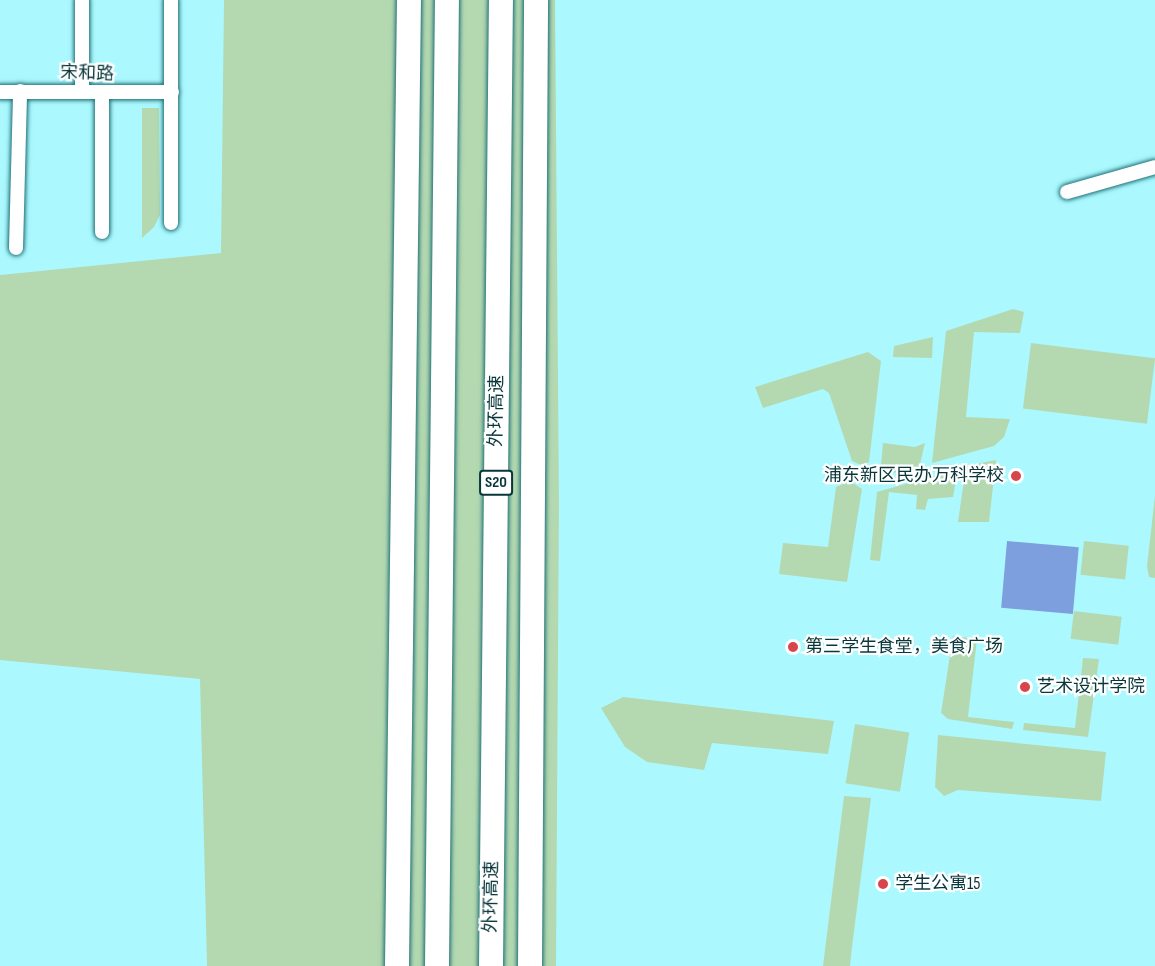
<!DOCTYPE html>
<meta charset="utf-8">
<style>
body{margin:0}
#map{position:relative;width:1155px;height:966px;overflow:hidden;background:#abf9ff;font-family:"Sofia Sans Condensed","Noto Sans SC",sans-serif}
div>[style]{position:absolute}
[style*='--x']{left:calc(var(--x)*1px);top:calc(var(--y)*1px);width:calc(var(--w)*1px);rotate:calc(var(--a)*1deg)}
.green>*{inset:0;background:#b4d9b1;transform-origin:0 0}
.water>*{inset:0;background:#7d9fdd;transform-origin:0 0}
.roads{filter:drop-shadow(0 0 2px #1f7177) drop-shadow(0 0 2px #1f7177)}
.street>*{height:14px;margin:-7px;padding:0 7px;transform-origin:7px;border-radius:7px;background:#fff}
.highway>*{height:24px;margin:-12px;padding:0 12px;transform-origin:12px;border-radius:12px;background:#fff}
.dots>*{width:16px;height:16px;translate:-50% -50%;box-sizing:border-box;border:3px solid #fff;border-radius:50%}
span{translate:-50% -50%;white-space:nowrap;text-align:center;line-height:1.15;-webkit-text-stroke:4.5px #fff;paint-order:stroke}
.shield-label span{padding:2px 4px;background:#fff;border:2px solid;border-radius:4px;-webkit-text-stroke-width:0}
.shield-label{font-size:16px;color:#08363a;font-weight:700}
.street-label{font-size:18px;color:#08363a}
.poi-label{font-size:18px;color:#08363a}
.right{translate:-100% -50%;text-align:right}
.left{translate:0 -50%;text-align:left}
</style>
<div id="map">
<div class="green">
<i style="clip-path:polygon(224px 0,555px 0,559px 504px,556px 966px,207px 966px,200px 679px,0 660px,0 275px,221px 253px)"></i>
<i style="clip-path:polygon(142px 108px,159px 108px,160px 215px,154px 227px,142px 238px)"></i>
<i style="clip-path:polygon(1013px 309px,1024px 312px,1020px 333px,974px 332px,966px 417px,1010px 419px,1004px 437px,994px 446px,932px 463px,946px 331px)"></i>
<i style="clip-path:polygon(933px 337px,932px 358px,893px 357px,894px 346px)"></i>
<i style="left:1031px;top:343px;width:125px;height:66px;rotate:7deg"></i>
<i style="clip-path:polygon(868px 352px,881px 361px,869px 462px,861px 465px,852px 461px,829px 393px,823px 389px,763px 408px,755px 387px)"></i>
<i style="clip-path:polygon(883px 443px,915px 447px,925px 443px,919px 468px,886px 474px,881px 464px)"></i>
<i style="clip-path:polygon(996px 460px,989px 522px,958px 522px,966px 466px)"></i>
<i style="clip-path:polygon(958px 469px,953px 497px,928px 499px,925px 510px,916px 509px,917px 495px,889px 492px,880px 561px,870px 560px,877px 492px)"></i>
<i style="clip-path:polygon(850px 481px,862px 489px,847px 582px,779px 574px,783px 543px,828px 547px,836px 487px)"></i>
<i style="clip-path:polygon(1155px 496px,1155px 578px,1149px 577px,1147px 566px)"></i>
<i style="left:1084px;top:541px;width:45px;height:34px;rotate:6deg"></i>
<i style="left:1074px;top:611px;width:48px;height:28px;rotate:7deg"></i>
<i style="clip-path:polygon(953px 636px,977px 639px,968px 717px,1014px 722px,1012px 729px,948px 719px,941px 713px)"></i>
<i style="clip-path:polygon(1083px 658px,1099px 659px,1088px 737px,1023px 730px,1024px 723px,1075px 728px)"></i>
<i style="clip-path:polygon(623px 697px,834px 721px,828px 754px,712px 743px,704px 770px,647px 762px,625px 747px,601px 708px)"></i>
<i style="left:855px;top:724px;width:55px;height:60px;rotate:9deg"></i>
<i style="clip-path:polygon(938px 735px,1106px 752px,1101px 801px,958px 790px,944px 796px,935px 787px)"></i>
<i style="clip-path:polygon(844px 796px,871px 798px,852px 947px,850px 966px,823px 966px)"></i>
</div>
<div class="water">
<i style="left:1007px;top:541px;width:72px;height:67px;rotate:5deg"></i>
</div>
<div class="roads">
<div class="street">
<i style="--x:82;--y:0;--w:90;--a:90"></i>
<i style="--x:0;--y:92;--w:172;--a:0"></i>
<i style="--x:1067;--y:192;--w:91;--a:-15.9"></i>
<i style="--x:171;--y:223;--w:223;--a:-90"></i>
<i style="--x:102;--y:232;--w:138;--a:-90"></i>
<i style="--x:16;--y:248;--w:157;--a:-88.5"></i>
</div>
<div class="highway">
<i style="--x:397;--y:966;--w:966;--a:-89.29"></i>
<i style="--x:437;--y:966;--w:966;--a:-89.41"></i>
<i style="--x:491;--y:966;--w:966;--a:-89.41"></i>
<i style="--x:530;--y:966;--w:966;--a:-89.64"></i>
</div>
</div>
<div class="dots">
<i style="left:1016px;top:476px;background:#d6464c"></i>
<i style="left:793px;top:647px;background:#d6464c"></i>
<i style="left:1025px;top:687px;background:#d6464c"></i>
<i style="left:883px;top:884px;background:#d6464c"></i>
</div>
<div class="shield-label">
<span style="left:496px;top:483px">S20</span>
</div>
<div class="street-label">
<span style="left:87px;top:74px;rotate:2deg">宋和路</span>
<span style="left:497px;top:411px;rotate:-89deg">外环高速</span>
<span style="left:492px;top:897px;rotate:-89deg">外环高速</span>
</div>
<div class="poi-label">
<span class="right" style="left:1004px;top:476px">浦东新区民办万科学校</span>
<span class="left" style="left:805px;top:647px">第三学生食堂，美食广场</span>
<span class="left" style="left:1037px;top:687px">艺术设计学院</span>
<span class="left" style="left:895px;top:884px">学生公寓15</span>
</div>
</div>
